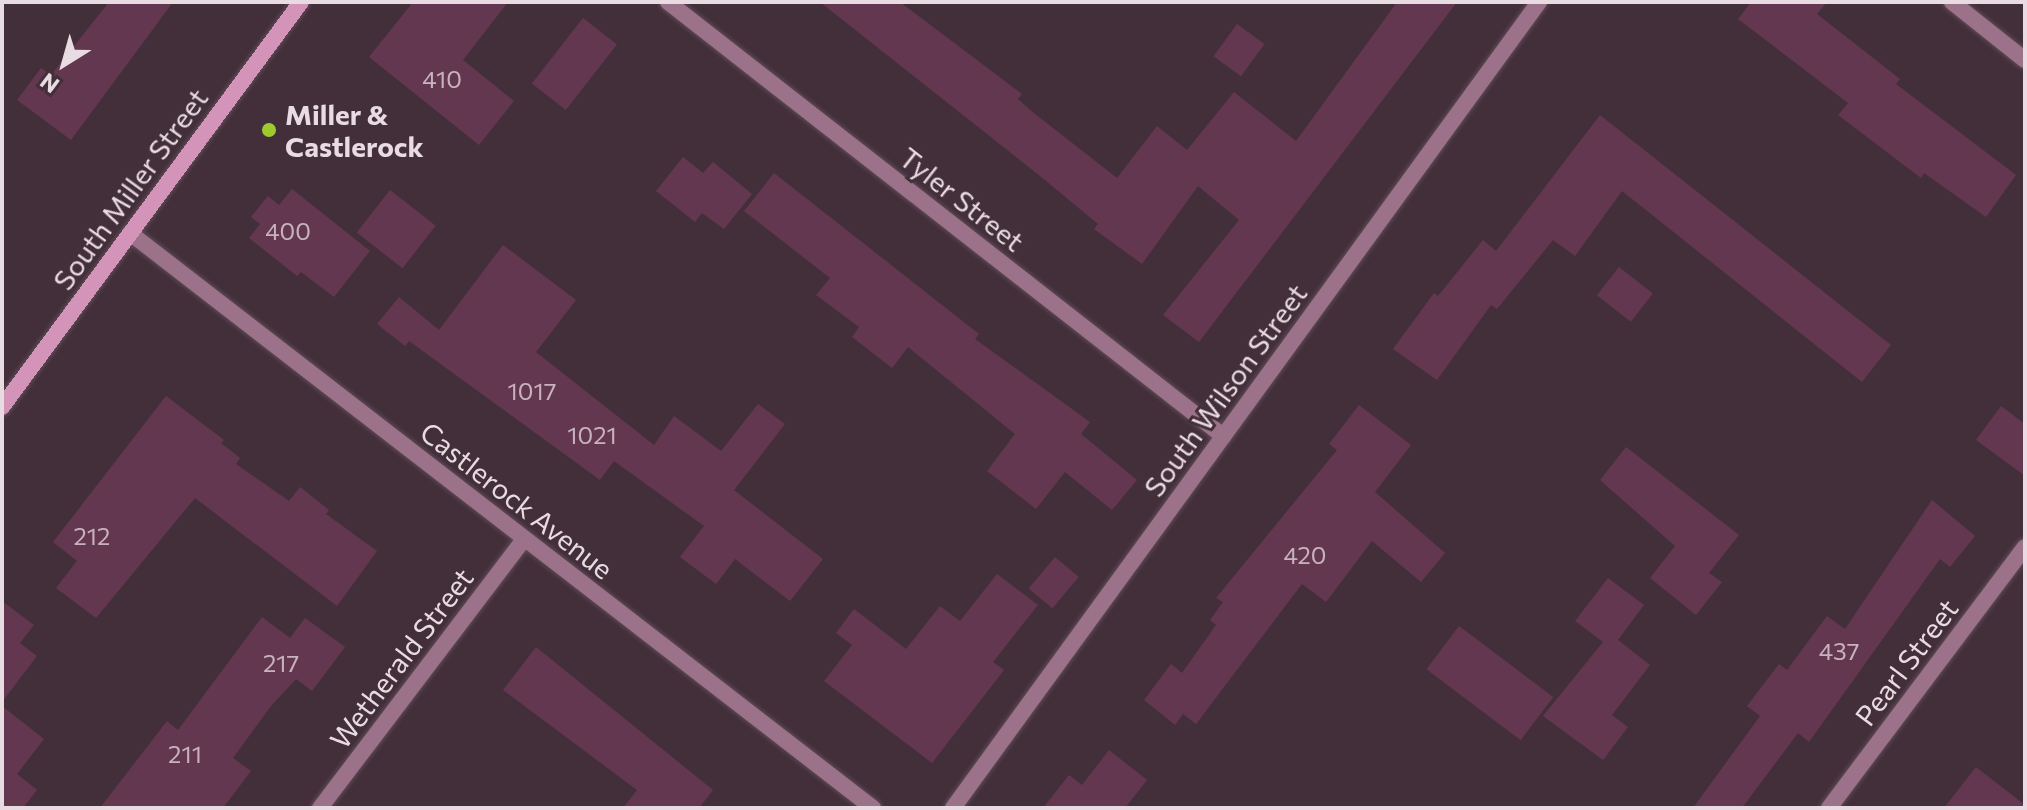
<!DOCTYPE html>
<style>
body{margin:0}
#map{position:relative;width:2027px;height:810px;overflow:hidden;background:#432f3a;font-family:Commissioner,sans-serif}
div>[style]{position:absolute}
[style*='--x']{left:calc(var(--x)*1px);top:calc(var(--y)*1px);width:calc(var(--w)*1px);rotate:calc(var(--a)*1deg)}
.building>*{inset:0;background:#643751;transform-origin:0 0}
.roads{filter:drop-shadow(0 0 2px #5e4b55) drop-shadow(0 0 2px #5e4b55)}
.minor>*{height:16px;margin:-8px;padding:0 8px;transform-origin:8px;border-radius:8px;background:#9b7289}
.tertiary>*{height:16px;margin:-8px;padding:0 8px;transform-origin:8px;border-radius:8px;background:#9b7289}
.secondary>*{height:16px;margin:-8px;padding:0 8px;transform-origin:8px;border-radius:8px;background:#d493b8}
.dots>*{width:22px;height:22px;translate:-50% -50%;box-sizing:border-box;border:4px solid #432f3a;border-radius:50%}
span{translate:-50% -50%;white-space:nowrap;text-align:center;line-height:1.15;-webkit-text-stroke:6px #432f3a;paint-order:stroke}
.number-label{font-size:24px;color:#c8b2be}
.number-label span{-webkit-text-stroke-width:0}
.poi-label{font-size:28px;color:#e9dbe2;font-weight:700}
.left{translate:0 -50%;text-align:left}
.street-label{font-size:28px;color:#e9dbe2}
.frame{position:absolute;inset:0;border:4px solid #e9dbe2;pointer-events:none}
.north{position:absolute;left:24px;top:24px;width:80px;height:80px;-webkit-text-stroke:6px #432f3a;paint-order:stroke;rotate:217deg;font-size:22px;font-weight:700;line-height:32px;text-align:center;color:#e9dbe2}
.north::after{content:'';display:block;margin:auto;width:28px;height:36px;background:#e9dbe2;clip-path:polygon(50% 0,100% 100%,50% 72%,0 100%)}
</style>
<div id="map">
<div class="building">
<i style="clip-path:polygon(109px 2px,173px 2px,71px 140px,17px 100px,41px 68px,51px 75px)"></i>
<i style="clip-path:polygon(413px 2px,508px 2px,463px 60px,514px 101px,479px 145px,369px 57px)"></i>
<i style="clip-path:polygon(820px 2px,900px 2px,1022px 94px,1018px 99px,1030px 110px,1117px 178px,1157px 126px,1187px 150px,1234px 92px,1296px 141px,1395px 5px,1391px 2px,1457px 2px,1199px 342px,1163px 315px,1239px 220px,1198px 186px,1142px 264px,1094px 229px,1098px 224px,1040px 176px)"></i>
<i style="clip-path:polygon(1751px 2px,1827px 2px,1817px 14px,1900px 79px,1896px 84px,2016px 175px,1986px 217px,1924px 173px,1921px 178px,1838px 115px,1848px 103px,1738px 19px)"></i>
<i style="left:583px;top:18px;width:43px;height:83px;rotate:38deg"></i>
<i style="left:1237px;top:24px;width:34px;height:40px;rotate:36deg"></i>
<i style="clip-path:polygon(1600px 115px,1891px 345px,1862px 382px,1622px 191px,1575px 256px,1553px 240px,1497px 309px,1491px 305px,1437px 380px,1393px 349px,1434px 293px,1438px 296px,1483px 240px,1496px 251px)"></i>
<i style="clip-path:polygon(683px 157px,703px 173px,713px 162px,752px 194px,724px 229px,702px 213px,695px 222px,656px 191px)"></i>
<i style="clip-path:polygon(774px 173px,979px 334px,975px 339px,1090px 422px,1081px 434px,1137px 480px,1112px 510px,1065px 472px,1036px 509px,987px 471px,1015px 434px,908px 347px,892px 368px,852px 337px,859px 327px,816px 295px,830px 278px,744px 211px)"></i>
<i style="clip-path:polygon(292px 189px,370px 251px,334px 297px,301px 272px,297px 276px,249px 238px,260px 224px,251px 217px,268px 196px,279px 205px)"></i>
<i style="left:390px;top:190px;width:58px;height:54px;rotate:38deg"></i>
<i style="clip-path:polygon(503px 245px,576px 300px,536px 352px,654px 445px,674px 416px,721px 451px,758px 404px,785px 424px,734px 490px,823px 559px,790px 601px,735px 559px,716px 584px,680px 557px,704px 526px,614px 461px,600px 480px,409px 341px,405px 346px,377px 324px,399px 297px,439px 330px)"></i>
<i style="left:1619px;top:267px;width:43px;height:36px;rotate:38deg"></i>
<i style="clip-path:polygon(166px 396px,224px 440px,221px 443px,240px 458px,236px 464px,289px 501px,300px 487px,329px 510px,326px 514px,377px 551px,337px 606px,195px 498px,96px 618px,56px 588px,77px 561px,53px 542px)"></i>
<i style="clip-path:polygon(1359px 405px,1411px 445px,1375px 492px,1445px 553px,1421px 582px,1372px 541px,1326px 602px,1302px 584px,1196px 724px,1183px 714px,1175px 725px,1144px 700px,1171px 664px,1182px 673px,1216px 625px,1210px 620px,1223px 602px,1216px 598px,1337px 450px,1329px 444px)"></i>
<i style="clip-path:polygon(2001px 406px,2025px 424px,2025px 476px,1976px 440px)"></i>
<i style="clip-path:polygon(1626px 447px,1739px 535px,1709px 573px,1722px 582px,1696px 615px,1650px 578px,1675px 546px,1600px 480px)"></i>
<i style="clip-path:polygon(1932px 500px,1975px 536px,1950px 567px,1940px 559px,1809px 742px,1798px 733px,1742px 808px,1693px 808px,1760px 716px,1747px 706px,1779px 664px,1787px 670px,1827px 616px,1845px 629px)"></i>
<i style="left:1055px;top:557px;width:31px;height:41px;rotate:40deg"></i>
<i style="clip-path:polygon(997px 574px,1038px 605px,993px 662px,1004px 670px,932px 763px,824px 681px,852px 645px,836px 633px,854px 609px,906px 649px,940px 606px,960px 621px)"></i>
<i style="clip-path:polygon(1608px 578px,1644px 605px,1618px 640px,1650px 665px,1612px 715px,1628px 727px,1603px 760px,1543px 716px,1603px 642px,1575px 621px)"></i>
<i style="clip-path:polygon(2px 601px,34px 625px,20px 643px,37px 656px,2px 702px)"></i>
<i style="clip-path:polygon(262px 617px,290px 638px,305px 618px,345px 647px,312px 691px,296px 679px,271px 706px,233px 758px,251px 771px,223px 808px,100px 808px,167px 721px,178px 730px)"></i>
<i style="left:1459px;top:626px;width:118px;height:54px;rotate:37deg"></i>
<i style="clip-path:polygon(536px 647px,713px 790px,699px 808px,623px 808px,637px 790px,503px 690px)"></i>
<i style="clip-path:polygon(2px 706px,44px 739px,17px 774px,37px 790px,23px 808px,2px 808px)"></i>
<i style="clip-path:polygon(1109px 750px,1147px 780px,1125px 808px,1043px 808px,1069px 775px,1082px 785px)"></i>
<i style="clip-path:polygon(1976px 767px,2025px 805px,2025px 808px,1944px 808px)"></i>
</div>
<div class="roads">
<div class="minor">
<i style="--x:668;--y:2;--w:705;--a:38.02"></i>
<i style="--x:1952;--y:2;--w:93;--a:38.5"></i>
<i style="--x:320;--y:808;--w:338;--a:-52.8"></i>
<i style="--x:953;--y:808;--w:997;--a:-53.98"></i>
<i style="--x:1829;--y:808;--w:326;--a:-53.1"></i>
</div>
<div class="tertiary">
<i style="--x:130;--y:233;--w:940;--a:37.74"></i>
</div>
<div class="secondary">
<i style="--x:2;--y:407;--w:503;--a:-53.56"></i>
</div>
</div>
<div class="dots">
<i style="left:269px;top:130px;background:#9eca2e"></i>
</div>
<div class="number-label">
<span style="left:442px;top:79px">410</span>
<span style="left:288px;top:231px">400</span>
<span style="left:532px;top:391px">1017</span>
<span style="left:592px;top:435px">1021</span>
<span style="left:92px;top:536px">212</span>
<span style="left:1305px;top:555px">420</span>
<span style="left:1839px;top:651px">437</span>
<span style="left:281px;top:663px">217</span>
<span style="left:185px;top:754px">211</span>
</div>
<div class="poi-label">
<span class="left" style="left:285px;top:130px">Miller &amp;<br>Castlerock</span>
</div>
<div class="street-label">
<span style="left:130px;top:189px;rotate:-54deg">South Miller Street</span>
<span style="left:962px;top:199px;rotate:38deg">Tyler Street</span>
<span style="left:1225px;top:390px;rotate:-54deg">South Wilson Street</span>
<span style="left:517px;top:500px;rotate:38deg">Castlerock Avenue</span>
<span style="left:401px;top:658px;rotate:-53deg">Wetherald Street</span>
<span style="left:1906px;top:662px;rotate:-53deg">Pearl Street</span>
</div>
<div class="frame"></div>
<div class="north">N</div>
</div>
